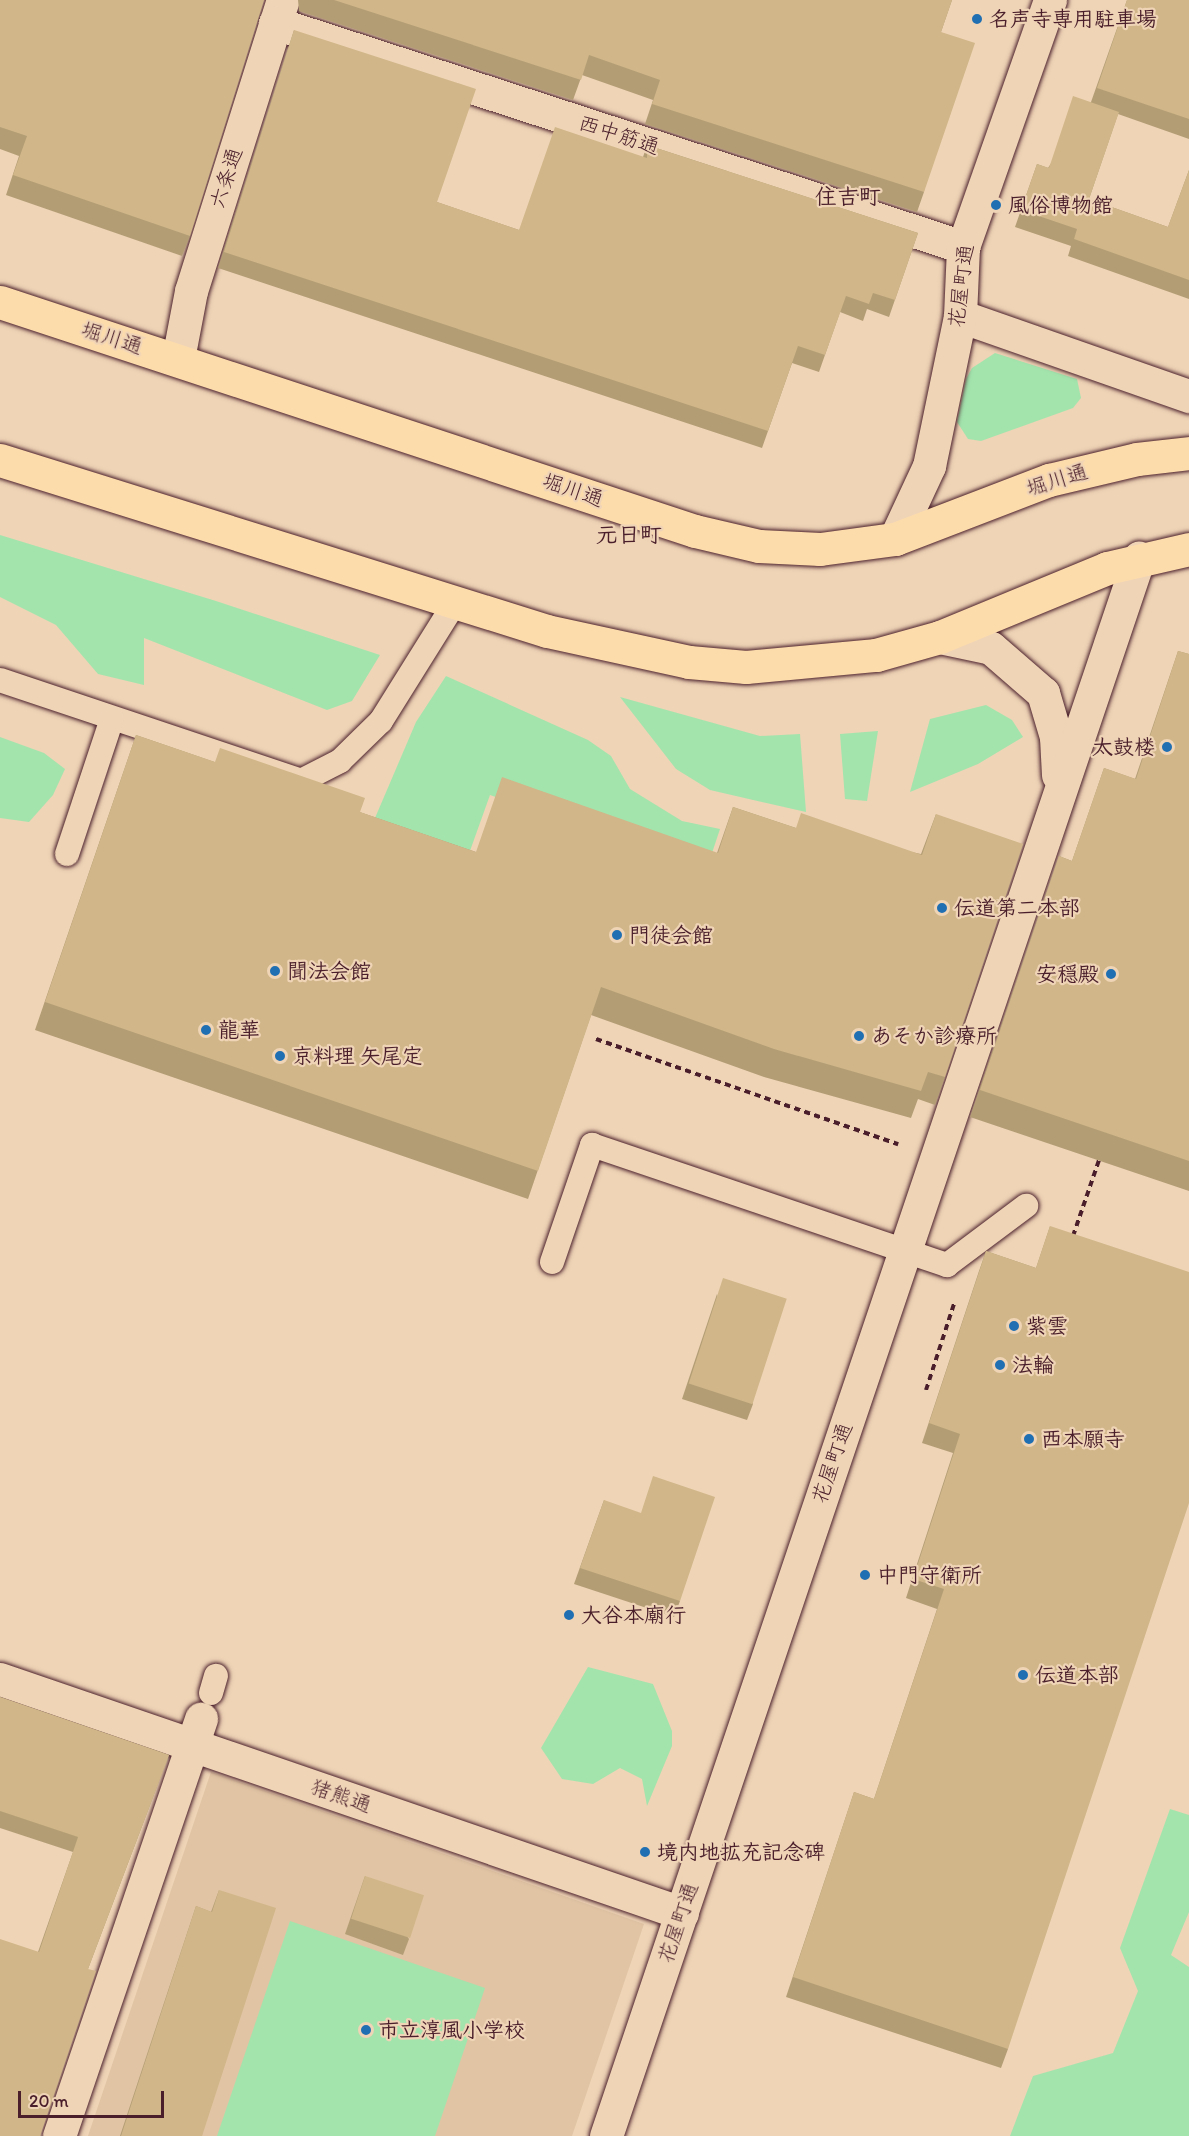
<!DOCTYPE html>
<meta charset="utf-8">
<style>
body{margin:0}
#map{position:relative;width:1189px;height:2136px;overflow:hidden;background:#efd4b6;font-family:Itim,"Klee One",sans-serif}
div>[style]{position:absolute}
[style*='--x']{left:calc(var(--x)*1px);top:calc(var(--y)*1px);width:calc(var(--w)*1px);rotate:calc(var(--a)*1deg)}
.built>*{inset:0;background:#e0c4a3}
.green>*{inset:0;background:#a3e4ad}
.path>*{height:4px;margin-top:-2px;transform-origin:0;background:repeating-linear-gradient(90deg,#4a1f2b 0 6px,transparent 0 10.5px)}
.roads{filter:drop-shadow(0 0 2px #4a1f2b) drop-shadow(0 0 2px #4a1f2b)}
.service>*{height:24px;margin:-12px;padding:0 12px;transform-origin:12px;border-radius:12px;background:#efd4b6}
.pedestrian>*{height:33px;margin:-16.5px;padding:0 16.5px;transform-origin:16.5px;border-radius:16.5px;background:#efd4b6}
.minor>*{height:33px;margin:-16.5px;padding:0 16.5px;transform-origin:16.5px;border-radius:16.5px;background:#efd4b6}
.tertiary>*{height:33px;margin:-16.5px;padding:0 16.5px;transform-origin:16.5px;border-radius:16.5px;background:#efd4b6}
.trunk>*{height:33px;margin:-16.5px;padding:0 16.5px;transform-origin:16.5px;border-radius:16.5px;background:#fddcac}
.wall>*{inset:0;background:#b39d75}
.building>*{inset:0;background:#d0b688;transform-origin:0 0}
.dots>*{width:16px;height:16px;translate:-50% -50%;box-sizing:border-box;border:3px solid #efd4b6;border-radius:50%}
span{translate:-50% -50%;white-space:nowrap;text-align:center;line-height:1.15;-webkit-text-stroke:4.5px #efd4b6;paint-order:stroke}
.poi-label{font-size:21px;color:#4a1f2b;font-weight:700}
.left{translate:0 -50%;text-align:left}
.right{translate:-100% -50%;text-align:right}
.street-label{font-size:21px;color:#4a1f2b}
.neighbourhood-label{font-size:22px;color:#4a1f2b;font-weight:700}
.scale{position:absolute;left:18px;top:2091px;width:146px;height:27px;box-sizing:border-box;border:3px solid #4a1f2b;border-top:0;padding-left:8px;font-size:18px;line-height:21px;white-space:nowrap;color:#4a1f2b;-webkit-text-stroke:4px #efd4b6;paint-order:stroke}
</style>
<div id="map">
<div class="built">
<i style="clip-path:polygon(211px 1772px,644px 1924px,572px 2136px,88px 2136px)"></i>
</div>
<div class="green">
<i style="clip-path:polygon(995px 353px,1077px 379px,1081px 398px,1073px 408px,981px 441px,968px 439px,957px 422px,966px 379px,972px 368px)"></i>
<i style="clip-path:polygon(0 535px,216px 601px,380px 655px,352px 701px,327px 710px,144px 638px,144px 685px,98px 674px,56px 625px,0 597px)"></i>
<i style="clip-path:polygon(446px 676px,588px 740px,611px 756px,630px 789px,682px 821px,720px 829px,706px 871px,490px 795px,466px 862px,369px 832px,416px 722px)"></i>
<i style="clip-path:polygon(620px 697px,760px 736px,800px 734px,806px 812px,710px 790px,676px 769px)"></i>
<i style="clip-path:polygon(986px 705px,1012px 720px,1023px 737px,978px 764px,910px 792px,930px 719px)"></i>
<i style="clip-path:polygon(878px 731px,867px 801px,845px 799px,840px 734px)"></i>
<i style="clip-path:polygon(0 737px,44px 753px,65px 769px,53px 795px,29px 822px,0 818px)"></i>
<i style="clip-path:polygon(588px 1667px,653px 1684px,672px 1731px,672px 1746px,647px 1806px,642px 1779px,620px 1768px,593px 1784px,562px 1779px,541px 1748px)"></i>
<i style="clip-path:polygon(1170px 1809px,1189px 1815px,1189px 1912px,1171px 1955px,1189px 1967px,1189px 2136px,1010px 2136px,1033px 2076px,1113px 2053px,1138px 1991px,1120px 1948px)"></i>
<i style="clip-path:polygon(290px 1921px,485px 1988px,435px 2136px,217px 2136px)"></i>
</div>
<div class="path">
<i style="--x:596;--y:1039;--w:320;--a:19.2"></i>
<i style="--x:1073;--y:1236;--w:80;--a:-71.1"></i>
<i style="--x:926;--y:1390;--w:94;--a:-72"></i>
</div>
<div class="roads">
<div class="service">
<i style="--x:0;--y:680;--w:317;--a:18.5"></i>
<i style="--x:301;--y:781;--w:44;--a:-27.1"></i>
<i style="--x:340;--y:761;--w:57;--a:-44.3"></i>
<i style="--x:381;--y:721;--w:142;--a:-58"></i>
<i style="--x:67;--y:854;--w:142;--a:-71.6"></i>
<i style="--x:552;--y:1262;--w:124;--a:-71.1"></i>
<i style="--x:592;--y:1145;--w:375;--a:18.7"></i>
<i style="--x:947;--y:1265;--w:99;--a:-36.8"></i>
<i style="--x:211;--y:1693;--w:18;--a:-74"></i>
</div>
<div class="pedestrian">
<i style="--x:178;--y:359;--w:69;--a:-79.2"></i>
<i style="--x:191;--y:291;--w:305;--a:-72.5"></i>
</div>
<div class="minor">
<i style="--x:275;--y:23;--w:724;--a:18.03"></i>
<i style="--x:960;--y:316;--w:243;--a:19.3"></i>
<i style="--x:0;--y:1679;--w:721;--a:18.94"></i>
<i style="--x:59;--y:2136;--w:441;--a:-71.2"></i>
</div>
<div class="tertiary">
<i style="--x:895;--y:539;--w:81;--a:-65"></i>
<i style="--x:929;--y:466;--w:153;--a:-78.3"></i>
<i style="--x:960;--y:316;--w:69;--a:-87.5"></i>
<i style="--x:963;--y:247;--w:262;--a:-70.6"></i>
<i style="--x:940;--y:637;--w:52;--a:12.2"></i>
<i style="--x:991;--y:648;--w:69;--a:40.9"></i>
<i style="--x:1043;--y:693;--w:46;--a:73.5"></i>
<i style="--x:1056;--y:737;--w:38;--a:87"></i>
<i style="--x:606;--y:2136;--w:1666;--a:-71.34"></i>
</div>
<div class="trunk">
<i style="--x:0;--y:302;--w:732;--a:18.24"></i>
<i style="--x:695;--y:531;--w:66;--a:13.2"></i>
<i style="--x:759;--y:546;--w:61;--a:2.8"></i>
<i style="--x:820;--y:549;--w:76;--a:-7.6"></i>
<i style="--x:895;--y:539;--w:165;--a:-21"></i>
<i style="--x:1049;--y:480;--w:90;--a:-13.4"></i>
<i style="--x:1137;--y:459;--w:52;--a:-6.6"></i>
<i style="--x:0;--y:460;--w:573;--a:17.36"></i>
<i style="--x:547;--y:631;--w:145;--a:12.3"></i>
<i style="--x:689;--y:662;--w:57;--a:5"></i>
<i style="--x:746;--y:667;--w:131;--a:-5.3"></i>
<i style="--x:876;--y:655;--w:66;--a:-15.7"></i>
<i style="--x:940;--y:637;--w:181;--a:-22.4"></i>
<i style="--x:1107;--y:568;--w:84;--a:-13"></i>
</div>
</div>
<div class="wall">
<i style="clip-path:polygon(0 0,190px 236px,182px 256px,6px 195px,19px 156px,0 149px)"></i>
<i style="clip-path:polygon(298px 0,952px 0,941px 32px,924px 192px,917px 212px,645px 124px,653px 100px,582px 75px,573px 100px,299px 11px)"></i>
<i style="clip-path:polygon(1127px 0,1189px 0,1189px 139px,1118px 114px,1089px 199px,1168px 227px,1189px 170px,1189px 299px,1068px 256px,1071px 246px,1015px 227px,1037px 164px,1048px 168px,1091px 102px)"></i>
<i style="clip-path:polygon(294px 30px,437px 202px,519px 230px,643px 157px,647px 145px,918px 233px,889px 317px,867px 309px,863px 321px,840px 312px,819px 372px,792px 363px,762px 448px,218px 268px)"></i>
<i style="clip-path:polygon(1178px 651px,1189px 654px,1189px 1191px,970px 1117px,1059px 856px,1072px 861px,1104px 768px,1135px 779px)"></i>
<i style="clip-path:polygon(136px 735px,476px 852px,717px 853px,733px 807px,796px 828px,921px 854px,936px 814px,945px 1077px,935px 1105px,918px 1099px,911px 1118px,764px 1077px,591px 1015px,528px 1199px,35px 1030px)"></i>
<i style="clip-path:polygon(1050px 1226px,1008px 2049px,1001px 2068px,786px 1997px,854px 1792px,874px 1799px,937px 1609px,906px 1598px,953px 1453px,922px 1443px,979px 1271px,986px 1251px,1036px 1268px)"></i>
<i style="clip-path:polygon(717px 1294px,753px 1404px,747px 1420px,682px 1399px)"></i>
<i style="clip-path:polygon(604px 1500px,680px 1601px,674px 1617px,574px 1584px)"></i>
<i style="clip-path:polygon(0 1697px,169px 1755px,88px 1969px,38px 1952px,73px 1852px,0 1828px)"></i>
<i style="clip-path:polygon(365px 1876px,409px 1939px,403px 1955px,345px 1934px)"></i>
<i style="clip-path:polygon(219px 1890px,202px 2136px,120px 2136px,196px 1906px,211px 1912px)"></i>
</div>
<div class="building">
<i style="clip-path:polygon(0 0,264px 0,190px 236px,13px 175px,27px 136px,0 127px)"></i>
<i style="clip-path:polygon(334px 0,952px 0,941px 32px,975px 43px,924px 192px,652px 104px,660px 80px,589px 55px,581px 80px)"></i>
<i style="clip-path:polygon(1127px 0,1189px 0,1189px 119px,1097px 88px)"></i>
<i style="clip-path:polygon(294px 30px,476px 89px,437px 202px,519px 230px,555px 127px,647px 158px,647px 145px,918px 233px,895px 300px,873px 293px,869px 304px,846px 296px,825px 355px,798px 346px,768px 431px,224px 252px)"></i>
<i style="clip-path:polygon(1073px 96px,1119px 112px,1089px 199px,1168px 227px,1189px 170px,1189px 280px,1074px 239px,1077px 229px,1021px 210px,1037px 164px,1049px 168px)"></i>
<i style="clip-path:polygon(1178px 651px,1189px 654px,1189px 1161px,980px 1090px,1059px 856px,1072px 861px,1104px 768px,1136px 779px)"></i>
<i style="clip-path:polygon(136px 735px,215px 762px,220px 748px,365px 798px,360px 812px,476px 852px,502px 777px,718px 853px,733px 807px,796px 828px,801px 813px,922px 855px,936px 814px,1023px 844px,945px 1077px,928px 1072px,921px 1091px,774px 1049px,601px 987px,538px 1171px,45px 1002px)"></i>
<i style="clip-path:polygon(1050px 1226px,1189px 1272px,1189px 1503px,1008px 2049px,793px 1977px,854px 1792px,874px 1799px,944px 1589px,913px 1579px,960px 1434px,929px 1423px,986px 1251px,1036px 1268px)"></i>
<i style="left:723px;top:1278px;width:67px;height:111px;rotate:18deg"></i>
<i style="clip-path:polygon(653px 1476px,715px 1497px,680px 1601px,580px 1568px,604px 1500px,641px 1513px)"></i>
<i style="clip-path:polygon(0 1697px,169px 1755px,88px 1969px,96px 1971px,40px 2136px,0 2136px,0 1939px,39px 1952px,78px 1837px,0 1811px)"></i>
<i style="left:365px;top:1876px;width:62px;height:45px;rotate:18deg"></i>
<i style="clip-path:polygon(219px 1890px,276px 1908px,202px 2136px,121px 2136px,196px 1906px,212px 1912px)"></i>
</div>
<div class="dots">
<i style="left:977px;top:19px;background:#1f6fb2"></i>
<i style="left:996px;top:205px;background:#1f6fb2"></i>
<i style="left:1167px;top:747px;background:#1f6fb2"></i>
<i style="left:942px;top:908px;background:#1f6fb2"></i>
<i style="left:617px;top:935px;background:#1f6fb2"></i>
<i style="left:275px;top:971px;background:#1f6fb2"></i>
<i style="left:1111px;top:974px;background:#1f6fb2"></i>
<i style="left:206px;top:1030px;background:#1f6fb2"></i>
<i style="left:859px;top:1036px;background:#1f6fb2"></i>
<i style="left:280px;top:1056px;background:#1f6fb2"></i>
<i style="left:1014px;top:1326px;background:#1f6fb2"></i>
<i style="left:1000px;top:1365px;background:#1f6fb2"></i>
<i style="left:1029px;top:1439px;background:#1f6fb2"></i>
<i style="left:865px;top:1575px;background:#1f6fb2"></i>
<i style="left:569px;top:1615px;background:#1f6fb2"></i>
<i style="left:1023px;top:1675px;background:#1f6fb2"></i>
<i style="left:645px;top:1852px;background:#1f6fb2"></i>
<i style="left:366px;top:2030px;background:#1f6fb2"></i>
</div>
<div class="poi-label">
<span class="left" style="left:989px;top:19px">名声寺専用駐車場</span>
<span class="left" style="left:1008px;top:205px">風俗博物館</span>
<span class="right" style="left:1155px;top:747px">太鼓楼</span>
<span class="left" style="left:954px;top:908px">伝道第二本部</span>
<span class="left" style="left:629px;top:935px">門徒会館</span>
<span class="left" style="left:287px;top:971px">聞法会館</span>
<span class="right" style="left:1099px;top:974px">安穏殿</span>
<span class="left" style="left:218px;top:1030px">龍華</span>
<span class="left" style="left:871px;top:1036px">あそか診療所</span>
<span class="left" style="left:292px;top:1056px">京料理 矢尾定</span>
<span class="left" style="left:1026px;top:1326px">紫雲</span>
<span class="left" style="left:1012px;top:1365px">法輪</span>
<span class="left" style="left:1041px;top:1439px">西本願寺</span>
<span class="left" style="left:877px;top:1575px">中門守衛所</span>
<span class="left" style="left:581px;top:1615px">大谷本廟行</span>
<span class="left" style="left:1035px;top:1675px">伝道本部</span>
<span class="left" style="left:657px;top:1852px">境内地拡充記念碑</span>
<span class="left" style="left:378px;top:2030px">市立淳風小学校</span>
</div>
<div class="street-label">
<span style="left:619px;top:135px;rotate:18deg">西中筋通</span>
<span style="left:226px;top:178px;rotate:-72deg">六条通</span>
<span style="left:961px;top:286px;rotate:-83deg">花屋町通</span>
<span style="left:112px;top:338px;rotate:18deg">堀川通</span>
<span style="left:1057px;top:480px;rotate:-17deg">堀川通</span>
<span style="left:573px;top:490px;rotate:19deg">堀川通</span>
<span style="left:832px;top:1463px;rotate:-71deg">花屋町通</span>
<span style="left:341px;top:1796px;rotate:19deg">猪熊通</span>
<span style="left:678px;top:1923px;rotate:-71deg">花屋町通</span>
</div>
<div class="neighbourhood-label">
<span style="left:848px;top:197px">住吉町</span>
<span style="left:629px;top:535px">元日町</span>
</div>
<div class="scale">20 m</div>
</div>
